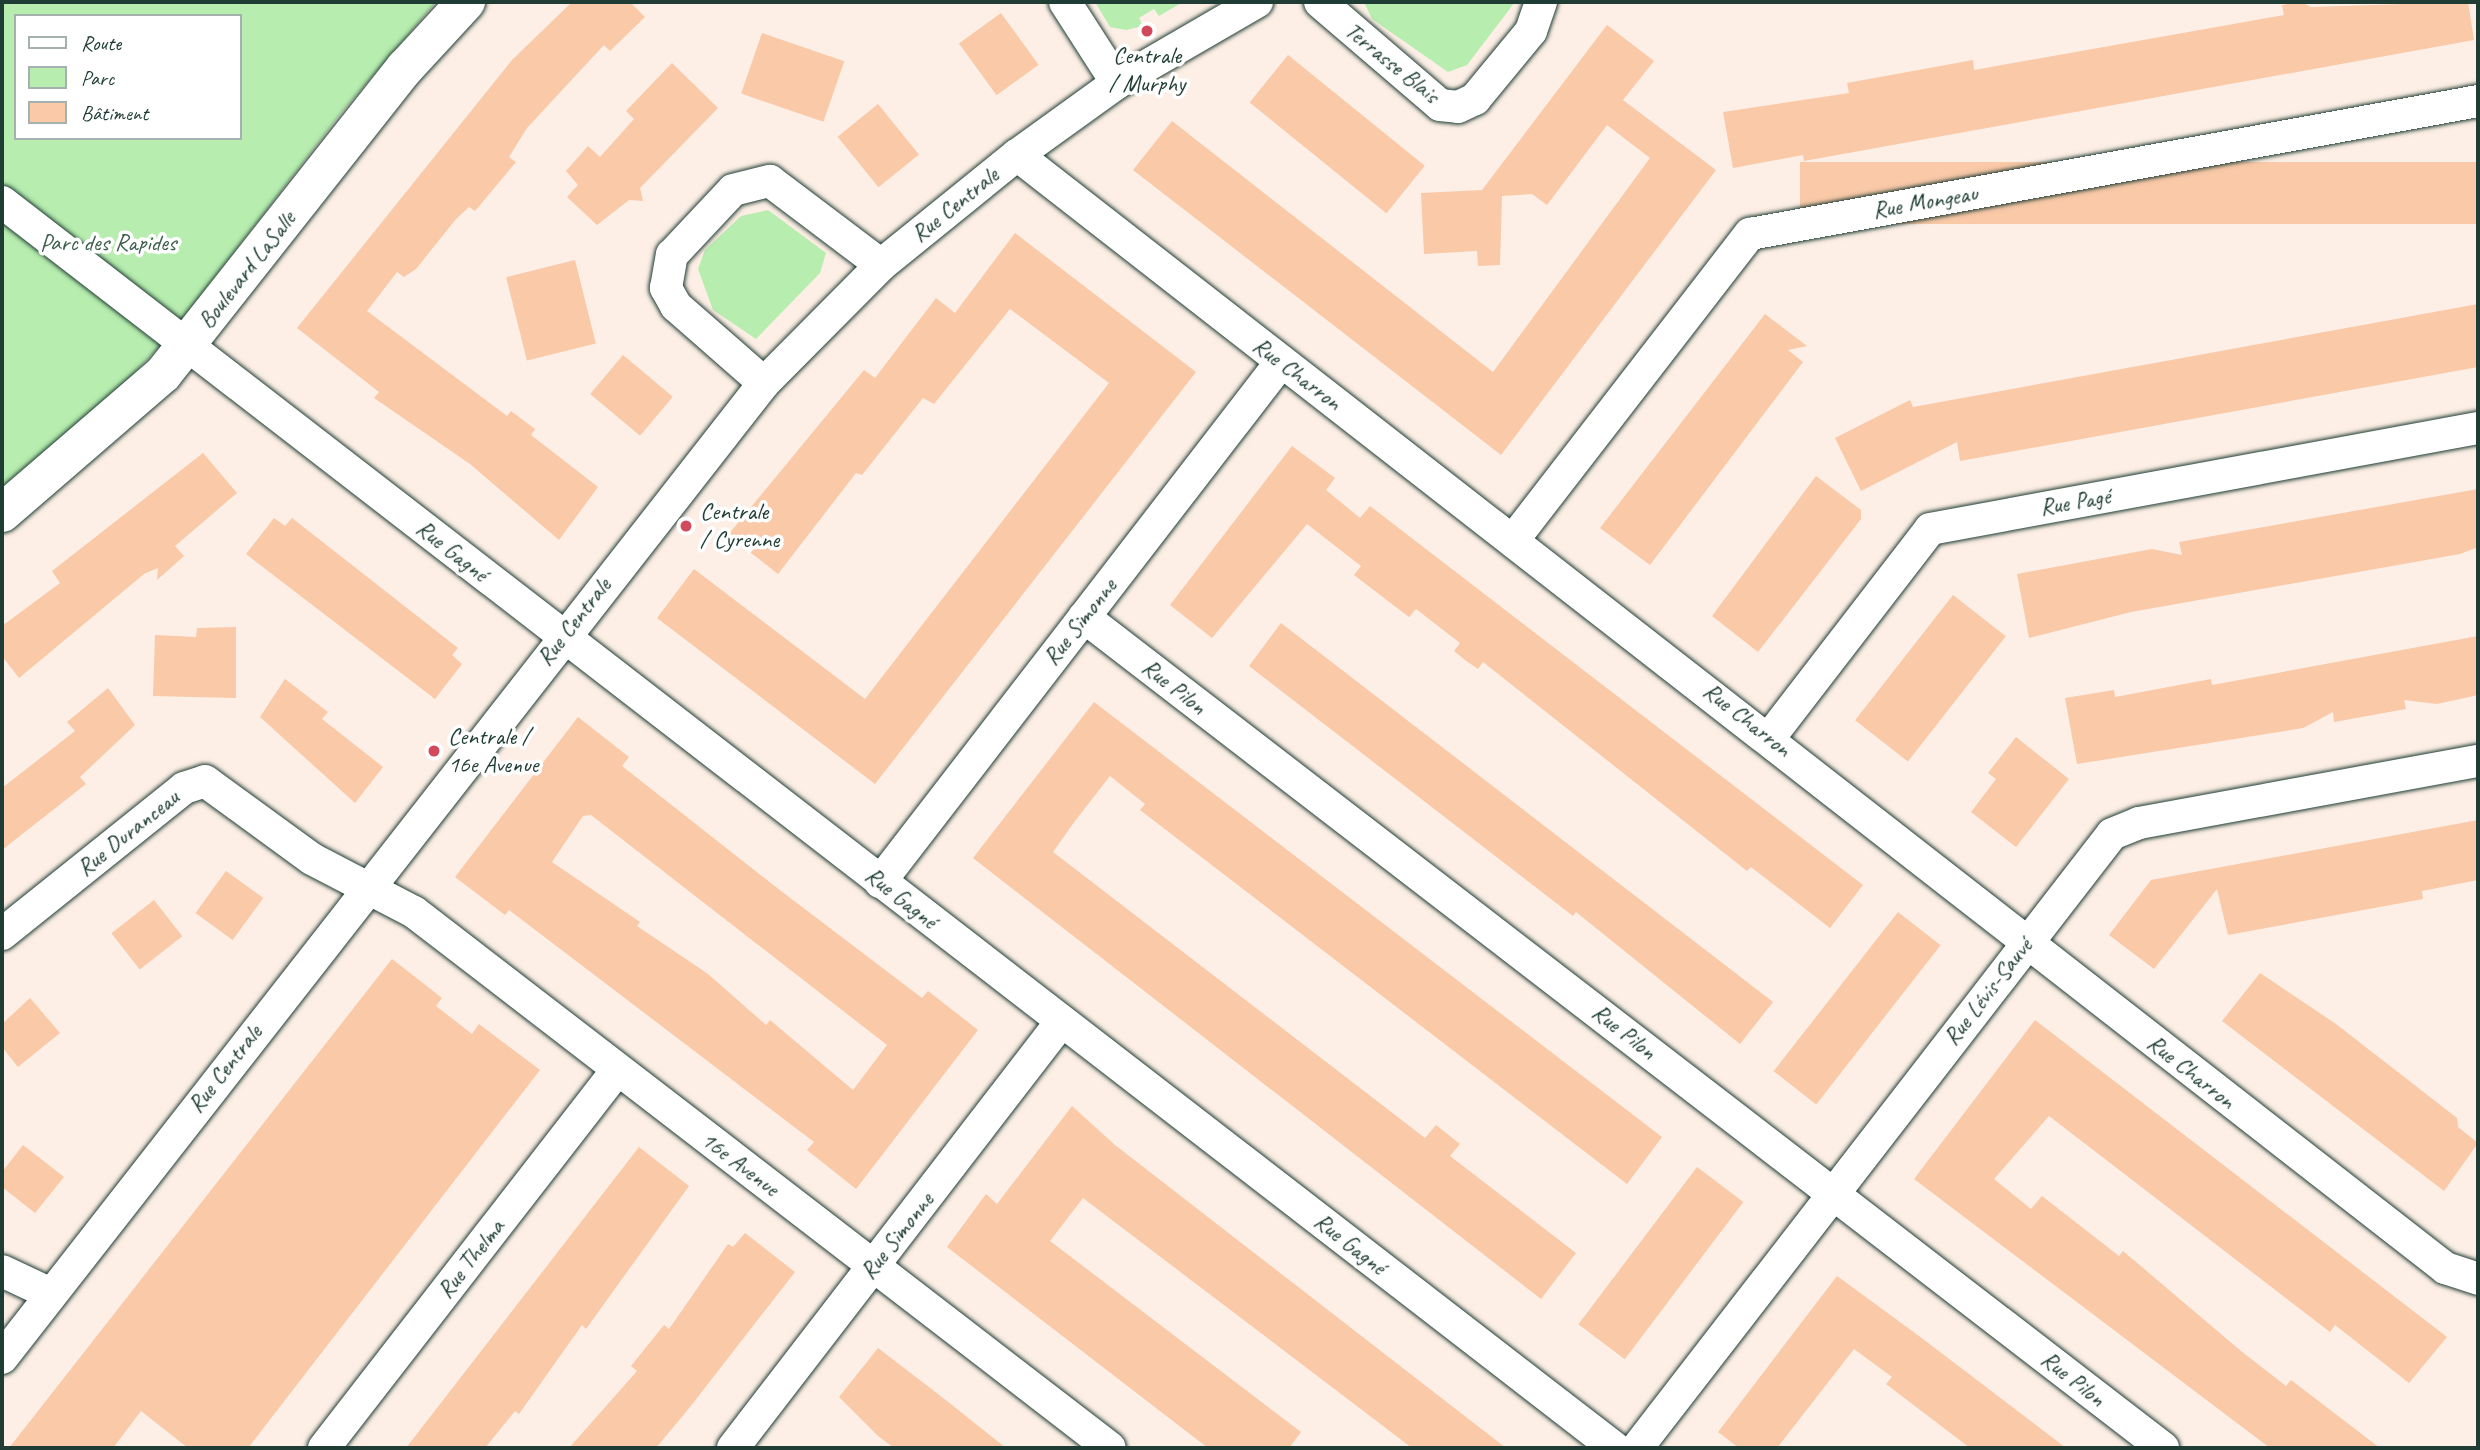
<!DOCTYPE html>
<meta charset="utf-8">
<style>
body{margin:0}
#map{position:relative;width:2480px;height:1450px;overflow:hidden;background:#fdefe5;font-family:Caveat,sans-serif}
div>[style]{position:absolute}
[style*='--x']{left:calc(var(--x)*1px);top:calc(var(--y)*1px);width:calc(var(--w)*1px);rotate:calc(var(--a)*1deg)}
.green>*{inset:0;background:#b7edaf}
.building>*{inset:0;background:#f9c9a8;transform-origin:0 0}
.roads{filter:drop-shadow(0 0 2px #1f3d34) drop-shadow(0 0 2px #1f3d34)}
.minor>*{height:32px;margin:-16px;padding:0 16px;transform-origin:16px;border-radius:16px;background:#fff}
.major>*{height:38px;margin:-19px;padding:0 19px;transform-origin:19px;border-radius:19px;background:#fff}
.dots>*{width:19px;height:19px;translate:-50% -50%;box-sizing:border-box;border:4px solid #fff;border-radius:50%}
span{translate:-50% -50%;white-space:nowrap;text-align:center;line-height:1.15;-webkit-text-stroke:7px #fff;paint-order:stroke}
.poi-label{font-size:24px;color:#1f3d34}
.left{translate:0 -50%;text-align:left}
.street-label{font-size:24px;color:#1f3d34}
.park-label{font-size:24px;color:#3d604d}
.frame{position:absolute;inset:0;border:4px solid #1f3d34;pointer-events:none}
.legend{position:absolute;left:14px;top:14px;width:228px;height:126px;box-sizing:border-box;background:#fff;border:2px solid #a5b1ae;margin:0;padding:9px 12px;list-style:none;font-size:21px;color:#1f3d34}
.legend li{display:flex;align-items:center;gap:14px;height:35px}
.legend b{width:35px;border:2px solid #a5b1ae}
</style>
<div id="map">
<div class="green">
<i style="clip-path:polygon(evenodd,2px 2px,436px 2px,341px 113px,168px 338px,114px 394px,2px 487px,2px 2px,16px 16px,240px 16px,240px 138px,16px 138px,16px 16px)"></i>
<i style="clip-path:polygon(1095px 2px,1183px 2px,1159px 16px,1154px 9px,1139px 18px,1143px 26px,1126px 30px,1110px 27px)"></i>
<i style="clip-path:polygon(1364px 2px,1515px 2px,1467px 65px,1448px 72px,1372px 19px)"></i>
<i style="clip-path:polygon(768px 210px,826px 253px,820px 273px,756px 339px,713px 310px,698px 269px,705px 250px,741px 216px)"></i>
</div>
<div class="building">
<i style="clip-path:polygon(572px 2px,630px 2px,645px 17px,610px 51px,604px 45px,527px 128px,509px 157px,516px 162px,475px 211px,469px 207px,456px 219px,416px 269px,404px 277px,397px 272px,367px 311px,507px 416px,511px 411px,535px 429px,531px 435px,598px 487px,559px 540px,470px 464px,374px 398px,379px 392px,297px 328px,512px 60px)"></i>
<i style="clip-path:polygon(2301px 2px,2311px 7px,2468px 2px,2474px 40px,1804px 161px,1803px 155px,1733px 168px,1723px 112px,1849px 93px,1847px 83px,1973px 60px,1974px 70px,2284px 15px,2282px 5px)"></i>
<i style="left:1001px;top:13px;width:64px;height:52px;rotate:54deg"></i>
<i style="clip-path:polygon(1607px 25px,1654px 61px,1623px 100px,1716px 170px,1501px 455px,1133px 170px,1172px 121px,1493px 372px,1650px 158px,1607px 125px,1547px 205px,1532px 194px,1502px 196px,1500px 265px,1478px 266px,1477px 251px,1424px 254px,1421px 193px,1482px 190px)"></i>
<i style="left:762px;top:33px;width:87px;height:64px;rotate:19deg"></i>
<i style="left:1288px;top:55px;width:176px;height:61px;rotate:39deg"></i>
<i style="clip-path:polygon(672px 63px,718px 108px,640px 188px,643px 201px,629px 200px,597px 225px,567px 197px,578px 185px,566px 171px,588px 146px,600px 157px,634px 119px,626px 111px)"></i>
<i style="left:878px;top:104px;width:65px;height:52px;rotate:51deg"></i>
<i style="left:2478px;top:162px;width:62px;height:678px;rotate:90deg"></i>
<i style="clip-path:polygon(1015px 233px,1196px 372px,875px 784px,657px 618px,694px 569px,865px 699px,1109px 383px,1010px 309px,934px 404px,923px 398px,862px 475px,856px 473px,778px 574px,728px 535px,864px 370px,875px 378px,936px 298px,955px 313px)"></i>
<i style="left:575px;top:260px;width:86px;height:71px;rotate:76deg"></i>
<i style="clip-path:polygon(2478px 304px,2478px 367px,1960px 461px,1957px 442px,1861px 491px,1835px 438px,1910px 400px,1913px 407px)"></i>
<i style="clip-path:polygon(1765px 314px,1807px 346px,1788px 350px,1803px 362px,1650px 565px,1600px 528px)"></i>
<i style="left:623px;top:355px;width:65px;height:51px;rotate:40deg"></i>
<i style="clip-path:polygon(1292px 446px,1335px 478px,1326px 490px,1360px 518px,1370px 506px,1863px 885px,1830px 928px,1751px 867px,1747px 871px,1483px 662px,1478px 669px,1465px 660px,1454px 651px,1460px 643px,1416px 609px,1409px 617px,1354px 575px,1361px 566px,1307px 524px,1212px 638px,1170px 605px)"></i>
<i style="clip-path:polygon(203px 453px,237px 493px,175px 546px,184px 556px,157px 580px,158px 568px,144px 574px,19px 678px,2px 656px,2px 626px,60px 583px,52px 571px)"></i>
<i style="clip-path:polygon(1816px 476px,1861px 510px,1861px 519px,1758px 652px,1712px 616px)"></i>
<i style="clip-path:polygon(2478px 489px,2478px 547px,2460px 554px,2131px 612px,2029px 638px,2017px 574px,2152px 549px,2182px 555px,2179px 542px)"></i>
<i style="clip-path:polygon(274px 518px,285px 526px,292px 518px,458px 648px,452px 655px,462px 664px,435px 699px,246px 554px)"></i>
<i style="left:1953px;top:595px;width:67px;height:159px;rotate:38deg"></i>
<i style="clip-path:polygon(1281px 623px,1773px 1002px,1740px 1044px,1576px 912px,1573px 916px,1249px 666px)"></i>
<i style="clip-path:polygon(236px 627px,236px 698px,153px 696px,155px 635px,196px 637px,197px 628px)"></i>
<i style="clip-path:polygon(2478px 636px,2478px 695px,2437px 704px,2404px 700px,2406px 709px,2334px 722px,2333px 712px,2303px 728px,2077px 764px,2065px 698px,2114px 690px,2115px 697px,2211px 679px,2212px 685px)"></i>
<i style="clip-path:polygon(285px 679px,328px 712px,322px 719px,383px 767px,355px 803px,260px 717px)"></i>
<i style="clip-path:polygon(108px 688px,135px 725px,80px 777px,86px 784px,2px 850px,2px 788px,75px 731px,67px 722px)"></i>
<i style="clip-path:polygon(1094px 702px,1662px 1137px,1627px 1184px,1140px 810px,1145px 804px,1110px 776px,1075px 821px,1053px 852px,1425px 1138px,1436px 1125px,1460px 1144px,1450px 1156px,1576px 1253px,1541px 1299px,973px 858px)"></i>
<i style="clip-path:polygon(evenodd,578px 717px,629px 757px,622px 766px,781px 891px,922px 998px,928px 991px,978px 1030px,856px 1189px,807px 1150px,814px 1142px,509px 910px,505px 915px,455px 877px,578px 717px,591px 815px,887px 1045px,853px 1090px,770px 1020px,766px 1025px,708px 974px,637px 926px,640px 922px,552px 862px,583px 816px,591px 815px)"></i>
<i style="clip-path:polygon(2016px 737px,2069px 779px,2016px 847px,1971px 812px,1996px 779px,1988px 773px)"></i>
<i style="clip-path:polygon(2478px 820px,2478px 880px,2422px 891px,2423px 899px,2228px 935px,2217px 889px,2154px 969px,2109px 935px,2151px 880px)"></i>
<i style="left:226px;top:871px;width:46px;height:52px;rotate:36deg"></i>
<i style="left:154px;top:900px;width:46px;height:54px;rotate:52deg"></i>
<i style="left:1898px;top:912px;width:54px;height:202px;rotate:38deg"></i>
<i style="clip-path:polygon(392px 959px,442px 998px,436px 1006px,472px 1034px,479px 1024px,540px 1070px,248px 1448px,188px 1448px,141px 1411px,113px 1448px,9px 1448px)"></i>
<i style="clip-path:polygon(2260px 973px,2336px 1024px,2457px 1118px,2458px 1127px,2478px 1143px,2444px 1191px,2222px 1021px)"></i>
<i style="clip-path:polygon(30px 998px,60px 1033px,18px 1067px,2px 1047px,2px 1024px)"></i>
<i style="clip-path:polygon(2035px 1020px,2447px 1337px,2409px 1383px,2335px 1325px,2330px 1332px,2049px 1116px,1994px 1179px,2031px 1209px,2042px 1196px,2119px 1256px,2123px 1251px,2241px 1351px,2286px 1386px,2291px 1380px,2380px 1448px,2270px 1448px,1914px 1179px)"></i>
<i style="clip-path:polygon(1072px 1106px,1115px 1145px,1506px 1448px,1412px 1448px,1083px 1198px,1050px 1241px,1301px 1432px,1289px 1448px,1208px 1448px,947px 1247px,986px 1194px,997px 1204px)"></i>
<i style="clip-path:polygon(23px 1145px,64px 1177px,35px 1213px,2px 1187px,2px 1172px)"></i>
<i style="clip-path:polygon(639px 1147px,689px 1186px,586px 1329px,582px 1325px,519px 1414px,515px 1411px,485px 1448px,406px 1448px)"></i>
<i style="left:1697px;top:1167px;width:58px;height:197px;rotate:37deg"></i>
<i style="clip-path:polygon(745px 1233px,795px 1272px,690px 1407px,656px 1448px,569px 1448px,637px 1371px,631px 1366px,664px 1325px,669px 1329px,728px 1244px,733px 1247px)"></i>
<i style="clip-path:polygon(1837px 1276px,1919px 1336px,2066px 1448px,1970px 1448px,1886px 1384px,1892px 1377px,1854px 1349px,1777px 1448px,1739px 1448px,1718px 1432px)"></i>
<i style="clip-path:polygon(878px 1348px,947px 1401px,1006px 1448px,894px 1448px,878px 1436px,839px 1397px)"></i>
</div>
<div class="roads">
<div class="minor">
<i style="--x:1065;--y:2;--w:96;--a:57.3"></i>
<i style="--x:1320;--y:2;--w:158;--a:40.6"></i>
<i style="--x:1440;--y:105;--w:18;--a:6"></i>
<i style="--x:1458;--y:107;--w:19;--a:-25"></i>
<i style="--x:1475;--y:99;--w:88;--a:-50.5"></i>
<i style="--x:1531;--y:31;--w:31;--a:-71"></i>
<i style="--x:1017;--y:155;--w:1811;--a:37.93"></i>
<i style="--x:2445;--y:1268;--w:35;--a:18"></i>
<i style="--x:2;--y:202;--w:2038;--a:37.69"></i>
<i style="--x:764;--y:383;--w:117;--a:-138.8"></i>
<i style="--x:676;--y:306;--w:21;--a:-119"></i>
<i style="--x:666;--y:288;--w:34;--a:-80"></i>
<i style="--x:672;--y:255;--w:89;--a:-46.8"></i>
<i style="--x:733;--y:190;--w:38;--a:-14"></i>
<i style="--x:770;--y:181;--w:139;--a:37.1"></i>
<i style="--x:1514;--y:539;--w:386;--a:-52.3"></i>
<i style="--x:1750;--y:234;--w:740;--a:-10.35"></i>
<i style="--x:1084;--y:617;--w:1362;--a:37.6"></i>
<i style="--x:1770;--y:737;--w:262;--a:-52.4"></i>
<i style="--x:1930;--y:529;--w:557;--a:-10.44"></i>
<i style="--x:880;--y:882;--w:657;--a:-52.36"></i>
<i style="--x:2;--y:934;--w:233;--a:-38.7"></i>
<i style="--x:184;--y:788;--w:22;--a:-18"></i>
<i style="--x:205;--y:781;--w:132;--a:36.1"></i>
<i style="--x:312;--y:859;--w:115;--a:27.5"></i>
<i style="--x:414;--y:912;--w:878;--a:37.6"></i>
<i style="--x:2;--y:1271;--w:54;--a:25.1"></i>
<i style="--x:2;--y:1358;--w:1237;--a:-51.99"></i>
<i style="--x:764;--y:383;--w:166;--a:-45.2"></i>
<i style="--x:881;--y:265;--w:175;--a:-39"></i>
<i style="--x:1017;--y:155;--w:123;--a:-35.8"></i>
<i style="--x:1117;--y:83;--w:162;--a:-30.1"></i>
<i style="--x:324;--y:1448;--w:478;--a:-52.2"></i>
<i style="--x:733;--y:1448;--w:538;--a:-52.41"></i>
<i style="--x:1637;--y:1448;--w:776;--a:-52.27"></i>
<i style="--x:2112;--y:834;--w:29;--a:-22"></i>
<i style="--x:2139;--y:823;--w:345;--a:-10.4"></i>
</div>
<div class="major">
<i style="--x:2;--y:513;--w:213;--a:-40.8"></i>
<i style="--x:163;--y:374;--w:390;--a:-51.7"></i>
<i style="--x:405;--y:68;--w:90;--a:-47.3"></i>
</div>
</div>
<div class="dots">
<i style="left:1147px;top:31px;background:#d1495b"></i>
<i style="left:686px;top:526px;background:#d1495b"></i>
<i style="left:434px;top:751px;background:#d1495b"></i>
</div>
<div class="poi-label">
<span style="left:1147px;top:70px">Centrale<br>/ Murphy</span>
<span class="left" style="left:700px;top:526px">Centrale<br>/ Cyrenne</span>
<span class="left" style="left:448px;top:751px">Centrale /<br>16e Avenue</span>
</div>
<div class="street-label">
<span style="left:1392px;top:63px;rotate:39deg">Terrasse Blais</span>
<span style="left:1925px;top:202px;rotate:-10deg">Rue Mongeau</span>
<span style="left:955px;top:205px;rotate:-39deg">Rue Centrale</span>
<span style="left:247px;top:270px;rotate:-52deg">Boulevard LaSalle</span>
<span style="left:1297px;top:374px;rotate:37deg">Rue Charron</span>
<span style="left:2075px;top:502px;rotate:-10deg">Rue Pagé</span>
<span style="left:452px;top:551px;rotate:38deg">Rue Gagné</span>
<span style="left:574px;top:622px;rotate:-52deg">Rue Centrale</span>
<span style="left:1080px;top:622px;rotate:-52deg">Rue Simonne</span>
<span style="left:1174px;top:687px;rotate:38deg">Rue Pilon</span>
<span style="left:1747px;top:720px;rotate:38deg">Rue Charron</span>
<span style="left:128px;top:833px;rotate:-39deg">Rue Duranceau</span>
<span style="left:901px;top:898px;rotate:38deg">Rue Gagné</span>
<span style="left:1988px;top:992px;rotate:-52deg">Rue Lévis-Sauvé</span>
<span style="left:1624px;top:1032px;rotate:38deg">Rue Pilon</span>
<span style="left:225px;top:1069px;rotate:-52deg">Rue Centrale</span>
<span style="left:2191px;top:1072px;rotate:38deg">Rue Charron</span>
<span style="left:740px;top:1164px;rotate:37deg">16e Avenue</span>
<span style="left:897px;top:1236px;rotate:-52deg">Rue Simonne</span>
<span style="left:1350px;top:1244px;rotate:38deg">Rue Gagné</span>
<span style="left:471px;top:1259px;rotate:-52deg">Rue Thelma</span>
<span style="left:2073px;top:1379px;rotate:38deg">Rue Pilon</span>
</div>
<div class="park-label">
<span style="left:108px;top:243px">Parc des Rapides</span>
</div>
<div class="frame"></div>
<ul class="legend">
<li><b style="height:9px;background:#fff"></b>Route</li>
<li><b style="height:19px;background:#b7edaf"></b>Parc</li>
<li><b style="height:19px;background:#f9c9a8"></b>Bâtiment</li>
</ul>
</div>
